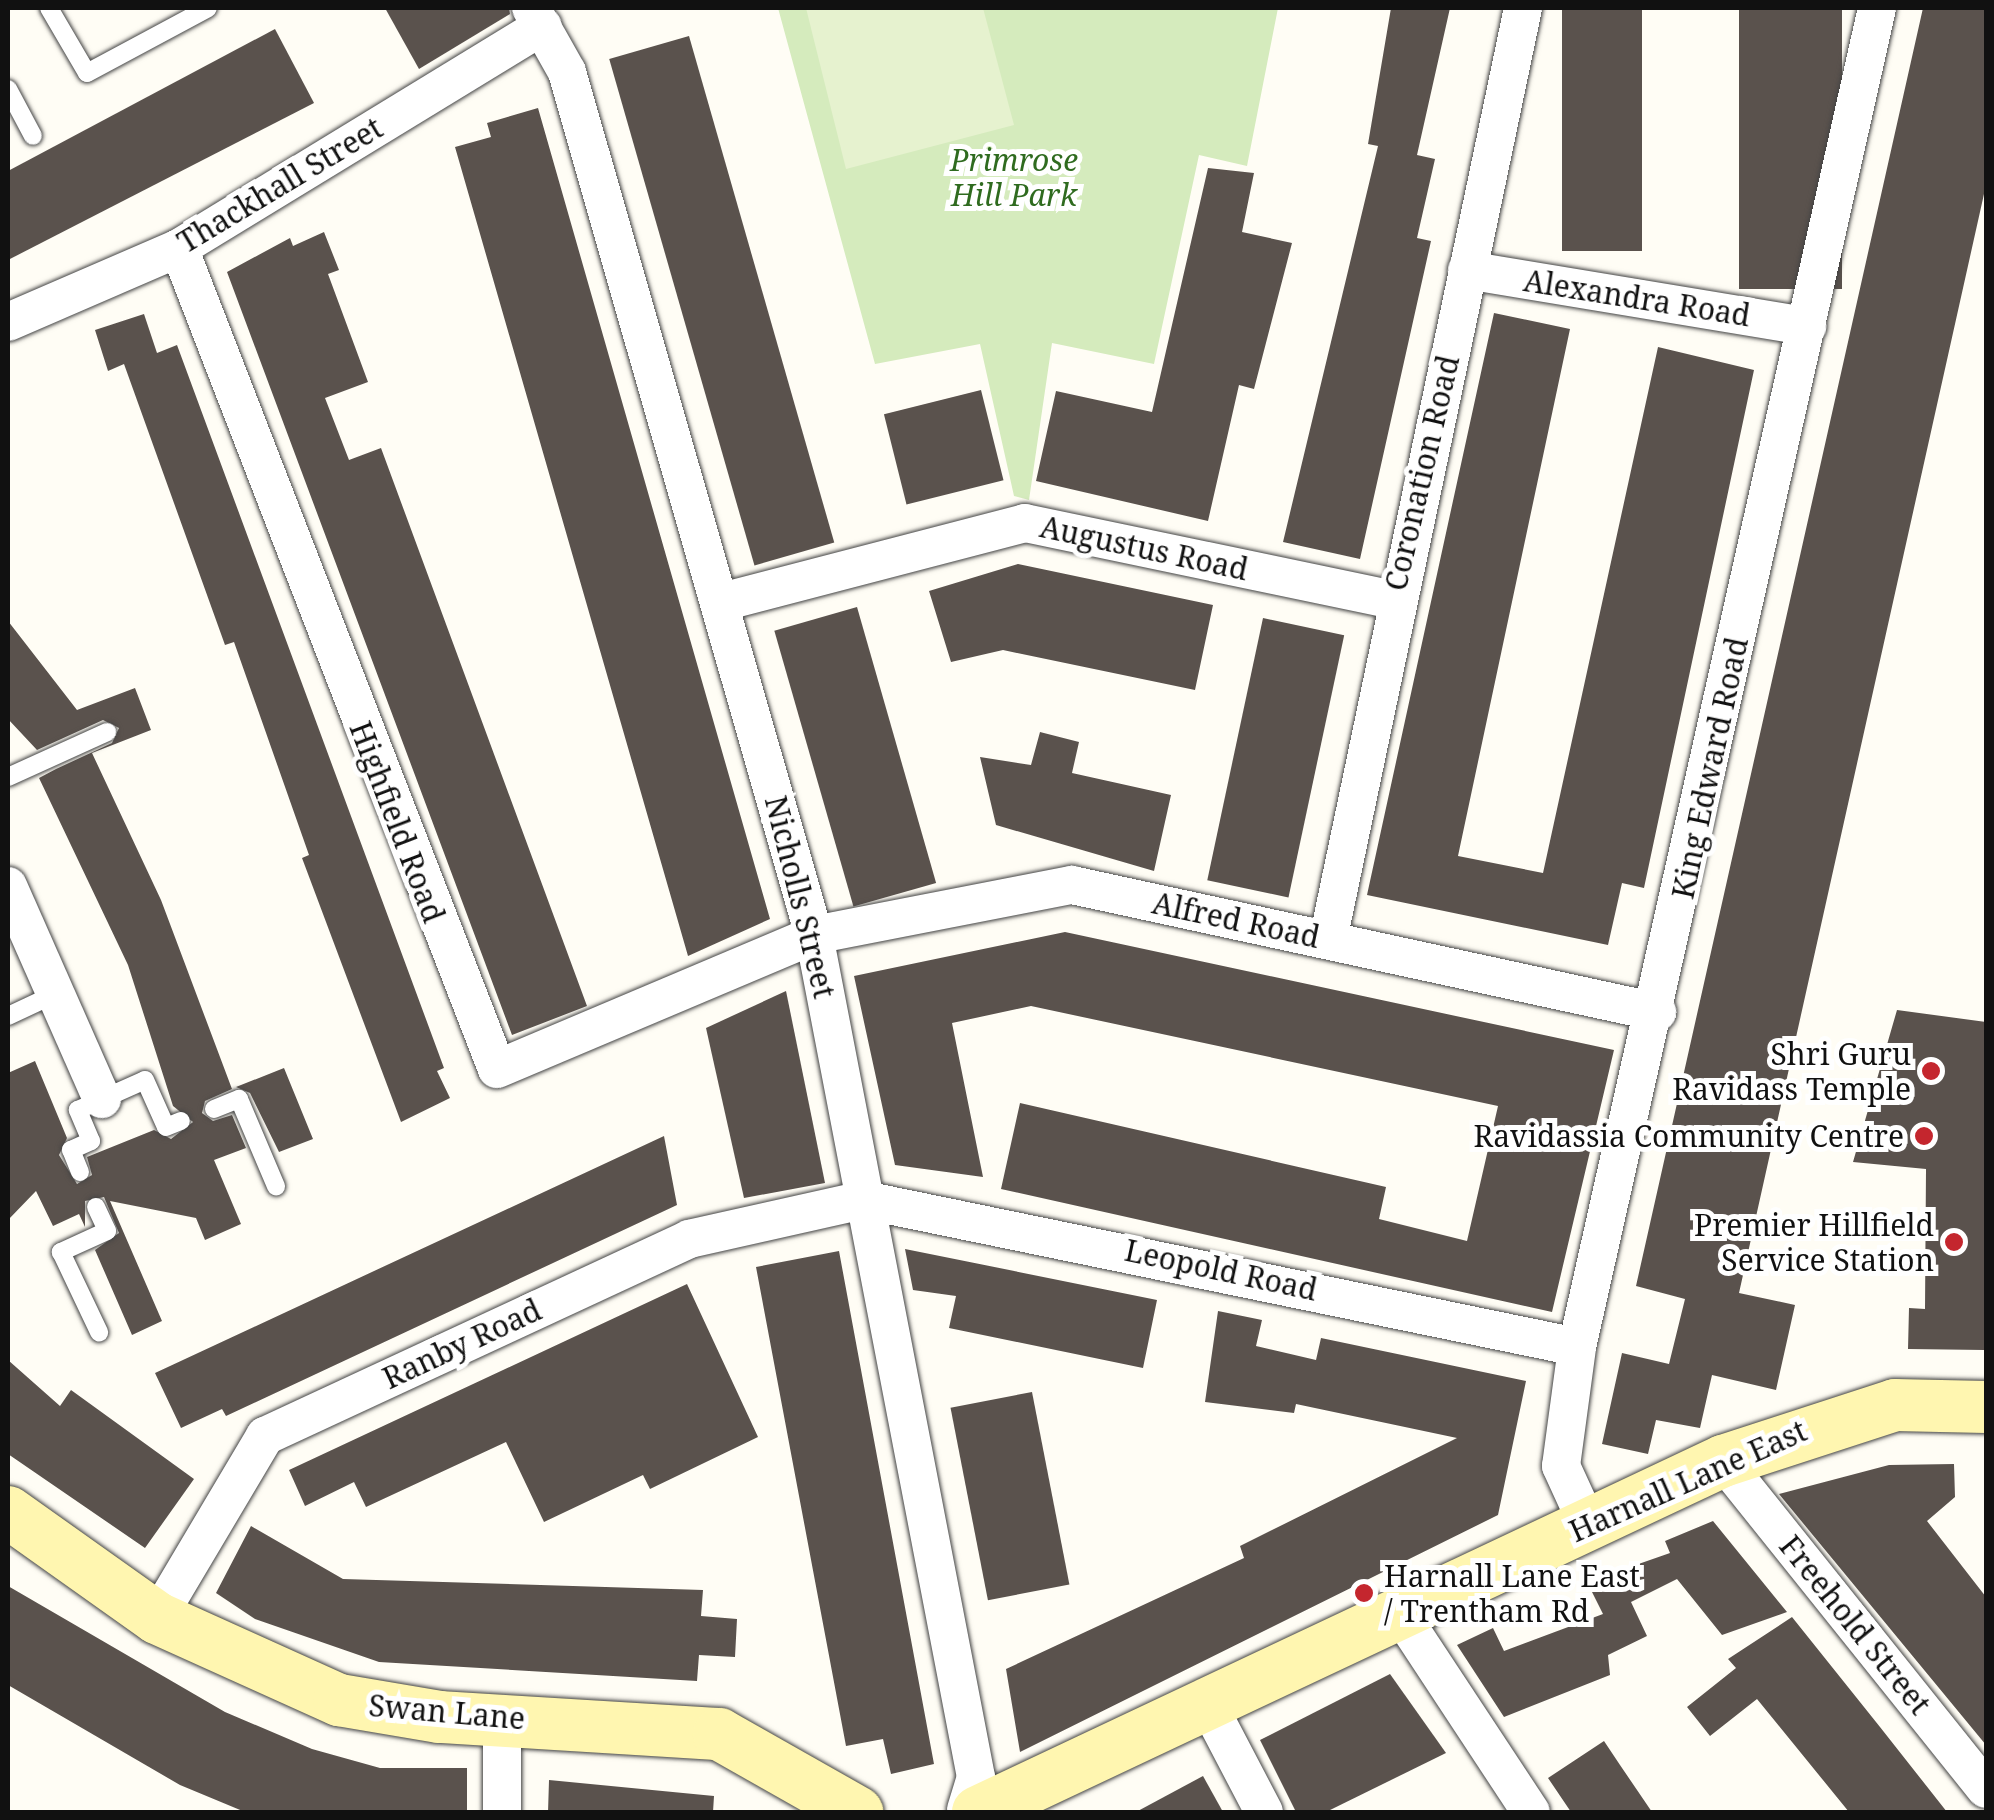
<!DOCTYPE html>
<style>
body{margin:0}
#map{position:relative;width:1994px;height:1820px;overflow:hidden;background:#fffdf5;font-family:"Noto Serif",serif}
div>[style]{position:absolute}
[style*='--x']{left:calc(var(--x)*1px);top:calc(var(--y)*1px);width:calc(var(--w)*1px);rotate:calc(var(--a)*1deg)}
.green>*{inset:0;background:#d5ebbd}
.pitch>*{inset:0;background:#e6f2cf}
.building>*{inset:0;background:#5a524d;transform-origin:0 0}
.roads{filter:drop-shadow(0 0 2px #444) drop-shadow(0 0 2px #444)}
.lane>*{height:18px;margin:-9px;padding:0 9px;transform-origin:9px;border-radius:9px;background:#fff}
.street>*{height:38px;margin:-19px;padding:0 19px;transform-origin:19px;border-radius:19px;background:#fff}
.secondary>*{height:52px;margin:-26px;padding:0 26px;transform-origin:26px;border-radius:26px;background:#fff6b0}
.dots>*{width:28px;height:28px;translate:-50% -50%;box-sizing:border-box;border:5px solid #fff;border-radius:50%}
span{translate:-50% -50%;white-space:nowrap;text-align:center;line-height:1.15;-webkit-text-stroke:10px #fff;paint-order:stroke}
.park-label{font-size:30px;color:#2f6b1f;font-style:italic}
.street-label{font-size:30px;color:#111}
.poi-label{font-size:30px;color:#111}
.right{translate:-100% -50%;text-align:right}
.left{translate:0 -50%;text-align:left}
.frame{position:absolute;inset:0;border:10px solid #111;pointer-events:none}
</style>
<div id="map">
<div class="green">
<i style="clip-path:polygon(778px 8px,1278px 8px,1247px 166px,1199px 155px,1154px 364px,1052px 343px,1029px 500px,1014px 496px,980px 344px,875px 364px)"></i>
</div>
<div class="pitch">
<i style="clip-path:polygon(806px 8px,983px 8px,1014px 125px,846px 169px)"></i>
</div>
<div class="building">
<i style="clip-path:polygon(385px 8px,509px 8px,510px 14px,419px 69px)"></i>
<i style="clip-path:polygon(1391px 8px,1450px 8px,1417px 155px,1435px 159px,1417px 238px,1431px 241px,1360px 559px,1283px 542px,1378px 146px,1368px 144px)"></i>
<i style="left:1562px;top:8px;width:80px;height:243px"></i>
<i style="left:1739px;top:8px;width:103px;height:281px"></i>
<i style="clip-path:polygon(1923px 8px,1986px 8px,1986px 185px,1739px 1293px,1795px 1305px,1776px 1390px,1712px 1375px,1700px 1428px,1656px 1420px,1648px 1454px,1602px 1444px,1622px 1353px,1669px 1364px,1685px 1299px,1636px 1286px)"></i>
<i style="clip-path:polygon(275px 29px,314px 103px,8px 260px,8px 171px)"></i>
<i style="left:689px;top:36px;width:527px;height:83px;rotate:74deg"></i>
<i style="clip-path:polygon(538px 108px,770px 919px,688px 956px,455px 147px,491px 137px,487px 123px)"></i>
<i style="clip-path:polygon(1208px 168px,1254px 173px,1242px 232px,1292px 243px,1254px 389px,1239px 385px,1208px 521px,1036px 481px,1056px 391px,1152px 412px)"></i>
<i style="clip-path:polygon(324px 232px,339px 270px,328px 274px,368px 382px,325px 398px,349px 460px,381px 448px,587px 1006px,512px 1035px,227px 272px,290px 238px,293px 246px)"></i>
<i style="clip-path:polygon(1494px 313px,1570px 329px,1458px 856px,1543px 873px,1658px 347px,1754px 370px,1644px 888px,1622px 883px,1608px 945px,1367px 895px)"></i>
<i style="clip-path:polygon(144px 314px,157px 353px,177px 345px,444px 1068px,437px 1071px,450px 1098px,401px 1122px,302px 858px,309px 855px,234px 642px,225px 645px,124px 364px,108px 371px,95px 330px)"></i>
<i style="left:981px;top:390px;width:93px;height:100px;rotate:76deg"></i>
<i style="clip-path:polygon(1018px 564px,1213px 605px,1195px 690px,1003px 650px,951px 662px,929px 591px)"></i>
<i style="left:857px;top:607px;width:287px;height:86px;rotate:74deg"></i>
<i style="left:1263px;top:618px;width:83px;height:268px;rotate:12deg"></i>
<i style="clip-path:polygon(8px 621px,77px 710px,135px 688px,151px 730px,92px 753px,161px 900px,232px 1089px,205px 1101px,202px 1113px,213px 1121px,232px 1115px,246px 1148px,214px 1160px,241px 1224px,205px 1240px,196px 1218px,110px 1201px,162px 1321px,132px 1335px,95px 1250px,119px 1233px,104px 1197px,85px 1201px,85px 1227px,79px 1214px,53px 1226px,36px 1191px,8px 1220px,8px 1073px,35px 1061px,67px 1138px,59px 1155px,77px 1184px,92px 1175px,87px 1157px,154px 1130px,171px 1139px,193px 1122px,173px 1106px,128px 965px,39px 778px,56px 769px,112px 743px,119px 728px,103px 720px,37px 750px,8px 719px)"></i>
<i style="clip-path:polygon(1040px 732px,1079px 742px,1072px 773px,1171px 795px,1154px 871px,996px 825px,980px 757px,1031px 765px)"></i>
<i style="clip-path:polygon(1065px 932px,1614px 1050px,1552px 1312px,1001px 1189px,1020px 1103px,1386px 1187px,1379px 1219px,1467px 1241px,1498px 1106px,1031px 1006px,952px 1023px,983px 1177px,895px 1165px,854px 976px)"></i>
<i style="clip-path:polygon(786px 991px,825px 1183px,744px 1198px,706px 1028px)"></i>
<i style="clip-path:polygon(1897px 1010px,1986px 1022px,1984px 1350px,1908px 1349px,1909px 1308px,1925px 1309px,1926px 1169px,1853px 1162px)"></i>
<i style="clip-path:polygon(284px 1068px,313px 1139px,279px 1152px,250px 1093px,236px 1087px)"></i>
<i style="clip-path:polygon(664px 1136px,677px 1205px,226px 1416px,222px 1409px,181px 1428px,155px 1373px)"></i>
<i style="clip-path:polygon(905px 1249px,1157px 1300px,1143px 1368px,949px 1328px,956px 1296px,913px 1290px)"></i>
<i style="clip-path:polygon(839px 1251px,934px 1764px,891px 1774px,883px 1739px,846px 1746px,756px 1267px)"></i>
<i style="clip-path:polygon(687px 1284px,758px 1437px,650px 1489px,643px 1475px,544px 1522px,506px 1442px,366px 1507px,354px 1482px,305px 1506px,289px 1470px)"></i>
<i style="clip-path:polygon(1218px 1311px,1262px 1320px,1256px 1346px,1316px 1360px,1321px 1338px,1526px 1381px,1498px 1515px,1020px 1752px,1006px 1669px,1244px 1558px,1240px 1546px,1457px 1438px,1296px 1404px,1294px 1413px,1205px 1402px)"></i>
<i style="clip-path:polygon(8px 1360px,60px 1406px,71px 1390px,194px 1479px,145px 1548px,8px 1454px)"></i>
<i style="left:1032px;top:1392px;width:196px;height:83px;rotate:79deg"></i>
<i style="clip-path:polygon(1954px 1464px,1955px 1497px,1927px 1521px,1986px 1597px,1986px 1745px,1779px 1494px,1889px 1465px)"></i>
<i style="clip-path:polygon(1713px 1521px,1787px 1612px,1722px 1635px,1677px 1579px,1631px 1602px,1647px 1636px,1608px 1655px,1610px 1675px,1504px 1717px,1457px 1645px,1493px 1628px,1504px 1651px,1603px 1614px,1587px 1582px,1670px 1553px,1665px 1541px)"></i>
<i style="clip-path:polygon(251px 1526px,343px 1579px,703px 1590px,701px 1616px,737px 1619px,735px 1657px,699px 1655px,697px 1681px,379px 1662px,255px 1619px,216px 1593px)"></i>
<i style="clip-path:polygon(8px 1586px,225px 1712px,312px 1749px,380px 1768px,467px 1768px,467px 1812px,245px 1812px,180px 1785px,8px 1685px)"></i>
<i style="clip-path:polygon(1792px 1617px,1880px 1727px,1947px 1812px,1849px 1812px,1757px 1699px,1710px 1736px,1687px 1707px,1736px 1668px,1728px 1659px)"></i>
<i style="clip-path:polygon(1390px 1674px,1446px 1753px,1326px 1812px,1296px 1812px,1260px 1740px)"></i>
<i style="clip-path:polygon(1604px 1741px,1620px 1765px,1652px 1812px,1571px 1812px,1548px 1778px)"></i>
<i style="clip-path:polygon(1203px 1776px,1223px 1812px,1136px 1812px)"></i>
<i style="clip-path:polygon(549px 1780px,714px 1796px,713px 1812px,548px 1812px)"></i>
</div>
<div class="roads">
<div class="lane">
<i style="--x:49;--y:8;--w:75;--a:59.7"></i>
<i style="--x:87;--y:73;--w:137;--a:-28.2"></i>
<i style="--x:8;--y:89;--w:53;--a:62"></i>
<i style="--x:8;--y:777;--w:109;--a:-24.4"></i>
<i style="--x:8;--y:1016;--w:52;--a:-25.1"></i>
<i style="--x:214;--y:1109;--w:27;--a:-22"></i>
<i style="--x:239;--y:1099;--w:95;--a:67"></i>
<i style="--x:80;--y:1172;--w:24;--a:-112"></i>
<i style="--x:71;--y:1150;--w:22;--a:-24"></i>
<i style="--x:91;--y:1141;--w:34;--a:-113"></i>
<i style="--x:78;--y:1110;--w:73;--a:-24.1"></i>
<i style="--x:145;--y:1080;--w:51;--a:65.9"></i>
<i style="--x:166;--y:1127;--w:16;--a:-22"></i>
<i style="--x:96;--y:1207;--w:26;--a:65"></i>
<i style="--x:107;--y:1231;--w:51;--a:155.5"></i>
<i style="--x:61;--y:1252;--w:89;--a:64.6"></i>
</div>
<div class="street">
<i style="--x:531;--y:8;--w:73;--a:60.6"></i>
<i style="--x:567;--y:72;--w:898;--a:74.03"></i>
<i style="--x:814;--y:935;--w:857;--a:79.11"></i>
<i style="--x:976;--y:1777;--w:34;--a:107"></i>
<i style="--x:179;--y:248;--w:880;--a:68.83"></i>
<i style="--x:497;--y:1069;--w:344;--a:-22.9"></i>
<i style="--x:814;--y:935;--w:263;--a:-11"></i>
<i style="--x:1072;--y:885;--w:599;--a:12.25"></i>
<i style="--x:1467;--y:270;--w:345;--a:9.4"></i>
<i style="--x:8;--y:322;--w:186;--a:-23.4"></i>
<i style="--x:179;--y:248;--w:426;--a:-31.4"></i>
<i style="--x:722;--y:602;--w:313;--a:-14.6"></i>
<i style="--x:1025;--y:523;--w:376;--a:11.8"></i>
<i style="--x:8;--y:886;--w:233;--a:66.2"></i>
<i style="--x:1328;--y:940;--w:952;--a:-78.18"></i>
<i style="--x:1723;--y:1461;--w:420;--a:51.3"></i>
<i style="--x:1588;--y:1525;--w:65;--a:-114.6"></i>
<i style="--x:1561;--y:1466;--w:120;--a:-82.3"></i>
<i style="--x:1577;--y:1347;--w:1372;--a:-77.37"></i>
<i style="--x:1397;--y:1609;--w:243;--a:56.6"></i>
<i style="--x:157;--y:1618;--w:212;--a:-59.3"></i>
<i style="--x:265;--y:1436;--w:468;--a:-24.9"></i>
<i style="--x:689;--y:1239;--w:179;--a:-12.6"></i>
<i style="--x:864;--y:1200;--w:728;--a:11.65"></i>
<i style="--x:1206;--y:1701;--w:125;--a:62.4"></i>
<i style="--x:502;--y:1720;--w:92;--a:90"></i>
</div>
<div class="secondary">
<i style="--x:8;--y:1512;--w:183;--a:35.4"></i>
<i style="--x:157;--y:1618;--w:200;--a:24.3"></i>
<i style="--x:339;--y:1700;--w:102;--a:9.6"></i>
<i style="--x:440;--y:1717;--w:280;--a:3.5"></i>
<i style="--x:719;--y:1734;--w:159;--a:29.5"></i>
<i style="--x:978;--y:1812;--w:824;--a:-25.23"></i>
<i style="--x:1723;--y:1461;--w:181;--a:-18"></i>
<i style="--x:1895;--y:1405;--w:91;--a:1.3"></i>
</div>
</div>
<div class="dots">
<i style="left:1931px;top:1071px;background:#c4262e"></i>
<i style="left:1924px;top:1136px;background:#c4262e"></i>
<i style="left:1954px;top:1242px;background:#c4262e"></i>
<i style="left:1364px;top:1593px;background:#c4262e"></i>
</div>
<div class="park-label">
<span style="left:1014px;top:177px">Primrose<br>Hill Park</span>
</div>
<div class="street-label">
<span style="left:280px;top:185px;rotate:-31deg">Thackhall Street</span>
<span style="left:1637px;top:298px;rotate:9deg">Alexandra Road</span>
<span style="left:1422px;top:473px;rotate:-77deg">Coronation Road</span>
<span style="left:1144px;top:548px;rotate:12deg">Augustus Road</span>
<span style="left:1710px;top:768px;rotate:-78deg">King Edward Road</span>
<span style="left:397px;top:822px;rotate:69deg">Highfield Road</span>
<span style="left:800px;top:897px;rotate:76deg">Nicholls Street</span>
<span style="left:1236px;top:920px;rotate:12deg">Alfred Road</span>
<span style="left:1221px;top:1270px;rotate:12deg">Leopold Road</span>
<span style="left:462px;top:1344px;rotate:-25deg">Ranby Road</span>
<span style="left:1688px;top:1481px;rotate:-24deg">Harnall Lane East</span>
<span style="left:1855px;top:1625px;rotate:51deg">Freehold Street</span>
<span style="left:447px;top:1712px;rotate:5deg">Swan Lane</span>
</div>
<div class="poi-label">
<span class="right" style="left:1911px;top:1071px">Shri Guru<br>Ravidass Temple</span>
<span class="right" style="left:1904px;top:1136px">Ravidassia Community Centre</span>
<span class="right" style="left:1934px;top:1242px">Premier Hillfield<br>Service Station</span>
<span class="left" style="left:1384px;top:1593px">Harnall Lane East<br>/ Trentham Rd</span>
</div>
<div class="frame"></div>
</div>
